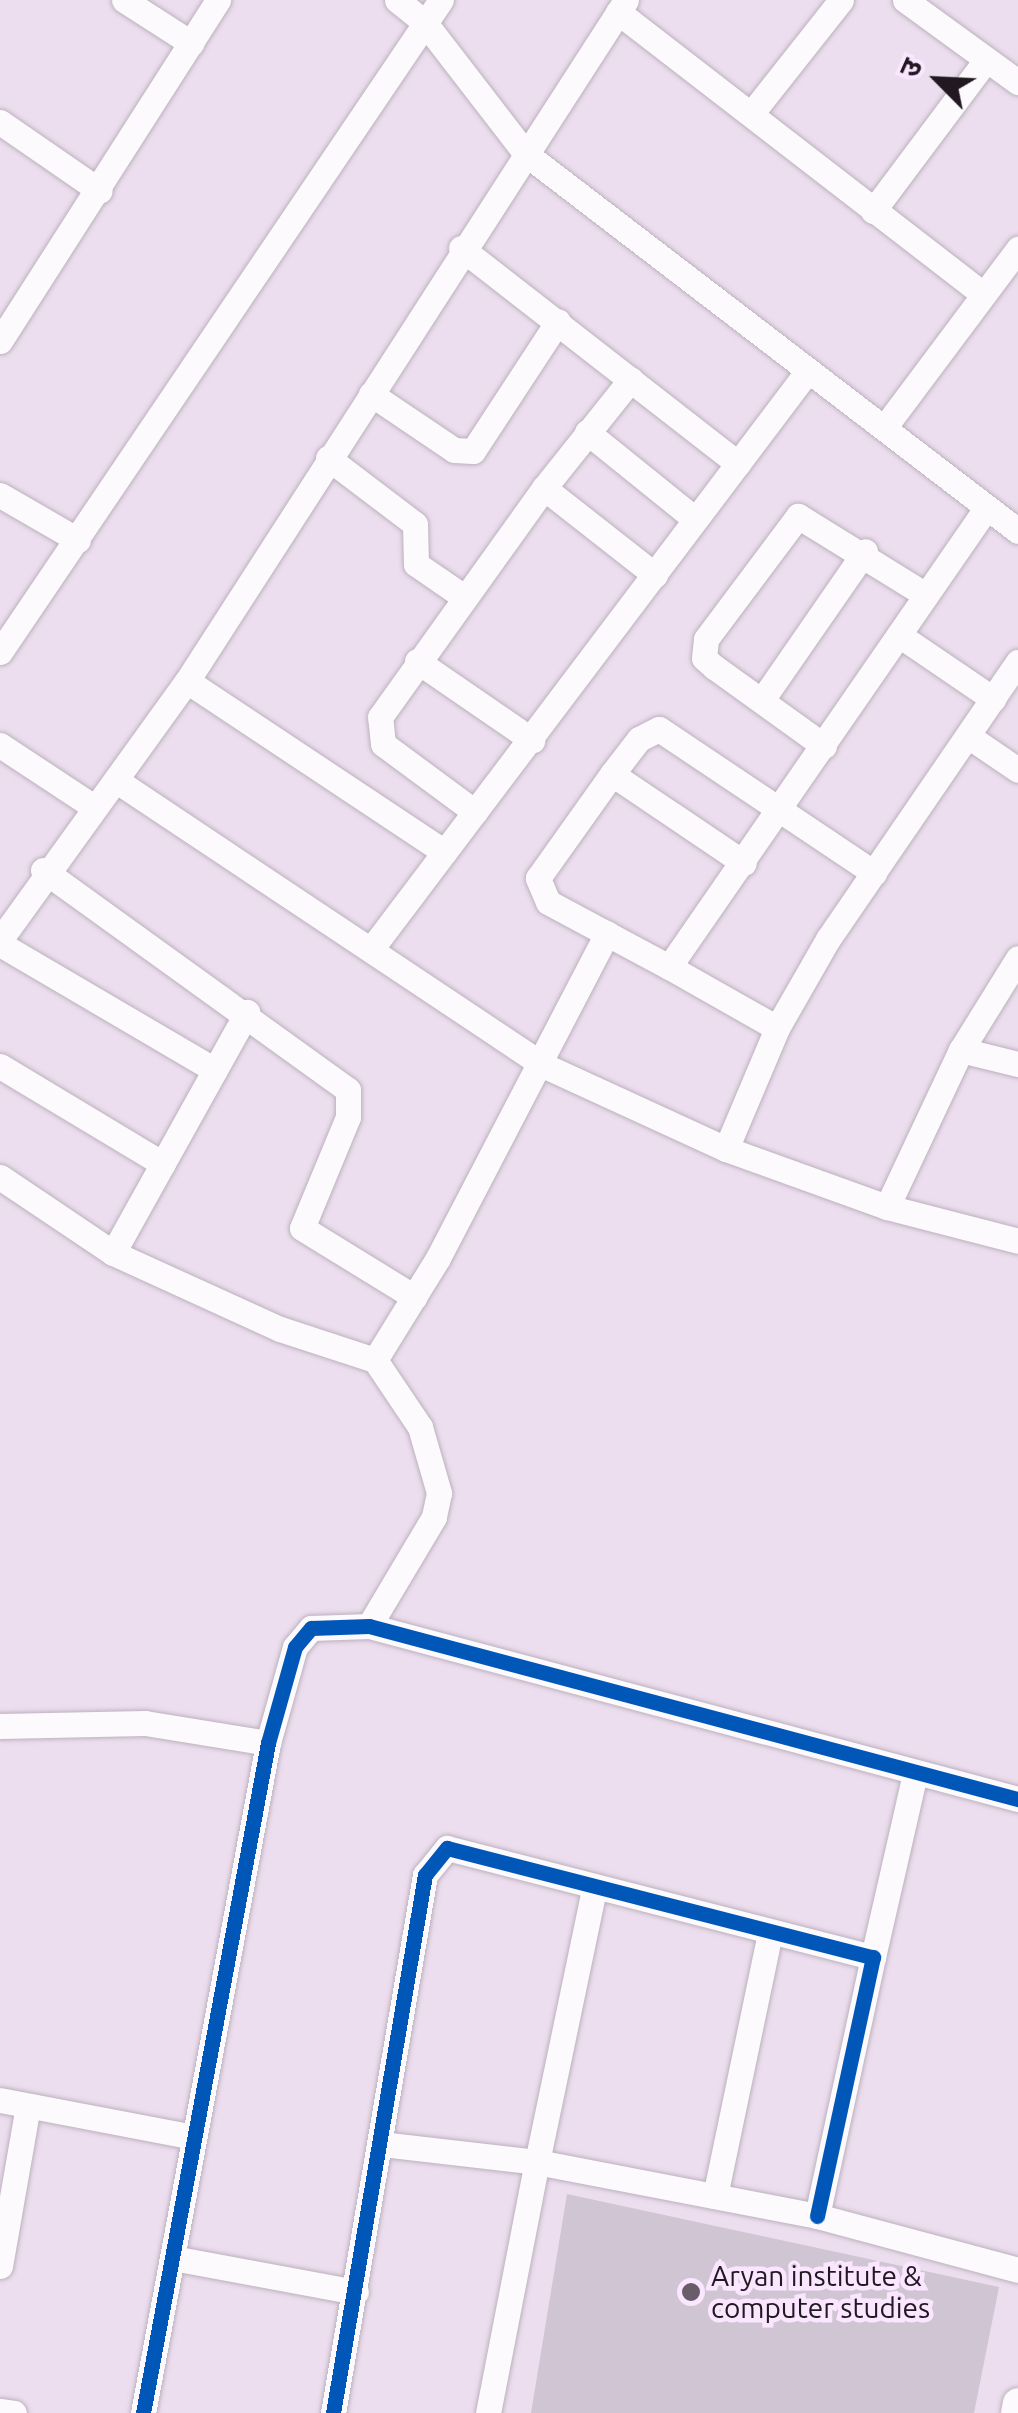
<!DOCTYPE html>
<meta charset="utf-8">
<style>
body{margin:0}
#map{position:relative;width:1018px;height:2413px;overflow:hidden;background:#ecdeee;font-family:Ubuntu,"Noto Sans Devanagari",sans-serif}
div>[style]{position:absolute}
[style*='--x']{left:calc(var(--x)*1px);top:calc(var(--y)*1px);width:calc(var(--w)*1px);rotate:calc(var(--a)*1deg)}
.building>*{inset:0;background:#d0c5d2}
.roads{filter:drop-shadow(0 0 2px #bcb1be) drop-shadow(0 0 2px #bcb1be)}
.minor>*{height:25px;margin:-12.5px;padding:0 12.5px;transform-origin:12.5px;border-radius:12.5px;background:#fcfafc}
.tertiary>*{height:30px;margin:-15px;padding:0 15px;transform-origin:15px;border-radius:15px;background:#fcfafc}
.cycleway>*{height:15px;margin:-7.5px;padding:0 7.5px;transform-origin:7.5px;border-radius:7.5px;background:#0057b8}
.dots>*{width:28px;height:28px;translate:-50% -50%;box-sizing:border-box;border:5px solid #fae6fe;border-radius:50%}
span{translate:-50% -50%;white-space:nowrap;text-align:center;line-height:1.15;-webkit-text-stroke:9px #fae6fe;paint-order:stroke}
.poi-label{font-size:28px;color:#211822}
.left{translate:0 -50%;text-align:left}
.north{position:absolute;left:888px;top:30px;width:100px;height:100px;-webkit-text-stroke:8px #fae6fe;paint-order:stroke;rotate:294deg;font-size:28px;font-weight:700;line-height:40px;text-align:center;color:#211822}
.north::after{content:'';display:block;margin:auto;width:35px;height:45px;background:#211822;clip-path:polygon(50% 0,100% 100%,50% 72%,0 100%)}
</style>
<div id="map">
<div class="building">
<i style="clip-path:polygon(567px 2194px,999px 2287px,974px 2413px,531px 2413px)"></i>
</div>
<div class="roads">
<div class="minor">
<i style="--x:124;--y:0;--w:80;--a:32.7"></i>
<i style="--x:397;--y:0;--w:36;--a:39"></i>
<i style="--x:425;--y:23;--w:165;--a:52.4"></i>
<i style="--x:526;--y:154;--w:620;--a:37.46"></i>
<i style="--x:905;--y:0;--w:140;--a:36"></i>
<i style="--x:618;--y:12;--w:461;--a:37.7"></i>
<i style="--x:751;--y:114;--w:145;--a:-51.7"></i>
<i style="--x:0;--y:122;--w:121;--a:34.6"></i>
<i style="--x:873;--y:211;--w:189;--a:-53.2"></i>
<i style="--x:461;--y:248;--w:351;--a:37.9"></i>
<i style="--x:0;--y:341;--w:405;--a:-57.4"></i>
<i style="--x:371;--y:394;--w:100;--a:34"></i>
<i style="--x:454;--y:450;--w:19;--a:3"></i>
<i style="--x:473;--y:451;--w:155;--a:-56.8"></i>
<i style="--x:884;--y:428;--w:224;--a:-53.2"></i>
<i style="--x:587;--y:432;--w:139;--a:38.9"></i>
<i style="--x:328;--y:458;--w:109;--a:37.2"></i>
<i style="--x:415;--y:524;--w:40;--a:88.6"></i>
<i style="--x:416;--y:564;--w:58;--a:34.5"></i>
<i style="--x:544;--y:488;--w:139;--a:-51.4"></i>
<i style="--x:0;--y:495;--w:90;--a:30"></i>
<i style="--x:899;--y:635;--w:114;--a:34.2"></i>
<i style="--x:0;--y:652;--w:787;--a:-55.93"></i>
<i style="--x:417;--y:661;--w:140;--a:34.5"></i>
<i style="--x:187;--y:681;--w:309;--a:33.6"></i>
<i style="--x:762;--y:700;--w:181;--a:-55.3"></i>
<i style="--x:968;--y:736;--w:60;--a:34.2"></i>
<i style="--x:0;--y:745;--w:113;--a:33.4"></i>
<i style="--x:824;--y:746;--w:135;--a:-144.3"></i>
<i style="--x:714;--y:667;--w:13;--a:-138"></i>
<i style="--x:704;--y:658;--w:19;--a:-84"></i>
<i style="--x:706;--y:639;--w:154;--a:-53.2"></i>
<i style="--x:798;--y:516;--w:150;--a:31.7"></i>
<i style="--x:612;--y:774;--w:44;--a:-52.4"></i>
<i style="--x:639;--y:739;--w:22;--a:-27"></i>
<i style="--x:659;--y:729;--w:259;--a:33.8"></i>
<i style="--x:117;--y:781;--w:512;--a:33.69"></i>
<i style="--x:543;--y:1065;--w:201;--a:24.7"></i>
<i style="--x:726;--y:1149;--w:171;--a:19.8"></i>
<i style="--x:887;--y:1207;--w:135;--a:14.5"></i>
<i style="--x:475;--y:812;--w:114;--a:-143.5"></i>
<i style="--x:383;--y:744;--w:27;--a:-96"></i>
<i style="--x:380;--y:717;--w:282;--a:-54.4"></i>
<i style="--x:544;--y:488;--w:141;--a:38.1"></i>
<i style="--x:43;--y:870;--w:376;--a:35.8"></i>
<i style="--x:348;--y:1090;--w:27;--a:90"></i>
<i style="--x:348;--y:1117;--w:120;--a:112.5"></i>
<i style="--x:302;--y:1228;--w:132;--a:31.6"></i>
<i style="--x:0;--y:940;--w:319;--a:-54.2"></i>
<i style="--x:187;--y:681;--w:810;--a:-57.19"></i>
<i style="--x:0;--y:944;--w:249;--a:30.4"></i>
<i style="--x:372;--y:948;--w:722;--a:-52.94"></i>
<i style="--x:669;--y:967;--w:137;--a:-151.8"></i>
<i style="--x:548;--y:902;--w:26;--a:-113"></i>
<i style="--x:538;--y:878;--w:128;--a:-54.6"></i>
<i style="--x:612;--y:774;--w:159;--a:34"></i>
<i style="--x:777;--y:1028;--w:124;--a:-150.5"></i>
<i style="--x:669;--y:967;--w:559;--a:-55.34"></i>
<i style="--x:961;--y:1050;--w:59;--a:13.8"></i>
<i style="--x:0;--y:1066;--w:190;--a:31"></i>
<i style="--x:726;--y:1149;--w:131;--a:-67.1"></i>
<i style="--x:777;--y:1028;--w:103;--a:-60.2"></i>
<i style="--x:828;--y:939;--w:336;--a:-55.6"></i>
<i style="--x:0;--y:1177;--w:136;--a:33.9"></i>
<i style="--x:113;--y:1253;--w:183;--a:24.5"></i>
<i style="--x:280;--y:1329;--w:100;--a:18.1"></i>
<i style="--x:375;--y:1360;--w:81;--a:56.1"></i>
<i style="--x:420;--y:1427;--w:69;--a:73.9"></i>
<i style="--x:439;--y:1493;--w:25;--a:102"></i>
<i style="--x:434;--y:1517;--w:127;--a:120.8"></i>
<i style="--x:887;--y:1207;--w:174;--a:-64.8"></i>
<i style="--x:961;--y:1050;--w:108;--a:-58.2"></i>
<i style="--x:113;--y:1253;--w:276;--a:-60.9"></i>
<i style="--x:375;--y:1360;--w:120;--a:-58.3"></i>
<i style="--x:438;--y:1258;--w:366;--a:-62.5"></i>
<i style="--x:0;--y:1726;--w:145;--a:-1.2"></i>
<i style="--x:145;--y:1723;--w:125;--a:9.2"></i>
<i style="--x:873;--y:1957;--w:188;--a:-77.1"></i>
<i style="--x:0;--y:2100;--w:197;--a:10.8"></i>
<i style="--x:382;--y:2144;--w:156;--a:6.6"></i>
<i style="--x:537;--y:2162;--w:280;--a:-78.2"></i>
<i style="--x:715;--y:2196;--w:270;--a:-78.2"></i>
<i style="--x:173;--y:2258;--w:186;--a:10.5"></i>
<i style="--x:0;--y:2266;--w:162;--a:-80.1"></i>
<i style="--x:0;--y:2411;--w:14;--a:8"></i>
<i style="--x:143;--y:2413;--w:682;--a:-79.43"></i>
<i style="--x:268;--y:1743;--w:100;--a:-74.3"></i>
<i style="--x:295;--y:1647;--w:25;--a:-50"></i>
<i style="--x:311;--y:1628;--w:58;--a:-2"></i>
<i style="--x:369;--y:1626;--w:672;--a:14.93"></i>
<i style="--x:333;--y:2413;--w:546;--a:-80.3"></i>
<i style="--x:425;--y:1875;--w:35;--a:-51"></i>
<i style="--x:447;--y:1848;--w:440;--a:14.4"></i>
<i style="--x:873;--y:1957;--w:265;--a:102.2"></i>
<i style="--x:488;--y:2413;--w:256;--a:-79"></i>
<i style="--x:537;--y:2162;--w:285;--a:10.9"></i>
<i style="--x:817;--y:2216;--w:208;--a:15"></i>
</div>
<div class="tertiary">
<i style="--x:1016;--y:2413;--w:10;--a:-79"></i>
</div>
</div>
<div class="cycleway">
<i style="--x:143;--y:2413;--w:682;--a:-79.43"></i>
<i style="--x:268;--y:1743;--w:100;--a:-74.3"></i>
<i style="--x:295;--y:1647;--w:25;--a:-50"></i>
<i style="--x:311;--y:1628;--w:58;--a:-2"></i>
<i style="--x:369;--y:1626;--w:672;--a:14.93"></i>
<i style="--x:333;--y:2413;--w:546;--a:-80.3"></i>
<i style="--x:425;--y:1875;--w:35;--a:-51"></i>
<i style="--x:447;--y:1848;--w:440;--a:14.4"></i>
<i style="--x:873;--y:1957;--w:265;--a:102.2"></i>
</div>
<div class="dots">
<i style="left:691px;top:2292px;background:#685d69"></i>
</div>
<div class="poi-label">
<span class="left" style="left:711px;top:2292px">Aryan institute &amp;<br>computer studies</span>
</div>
<div class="north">उ</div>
</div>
